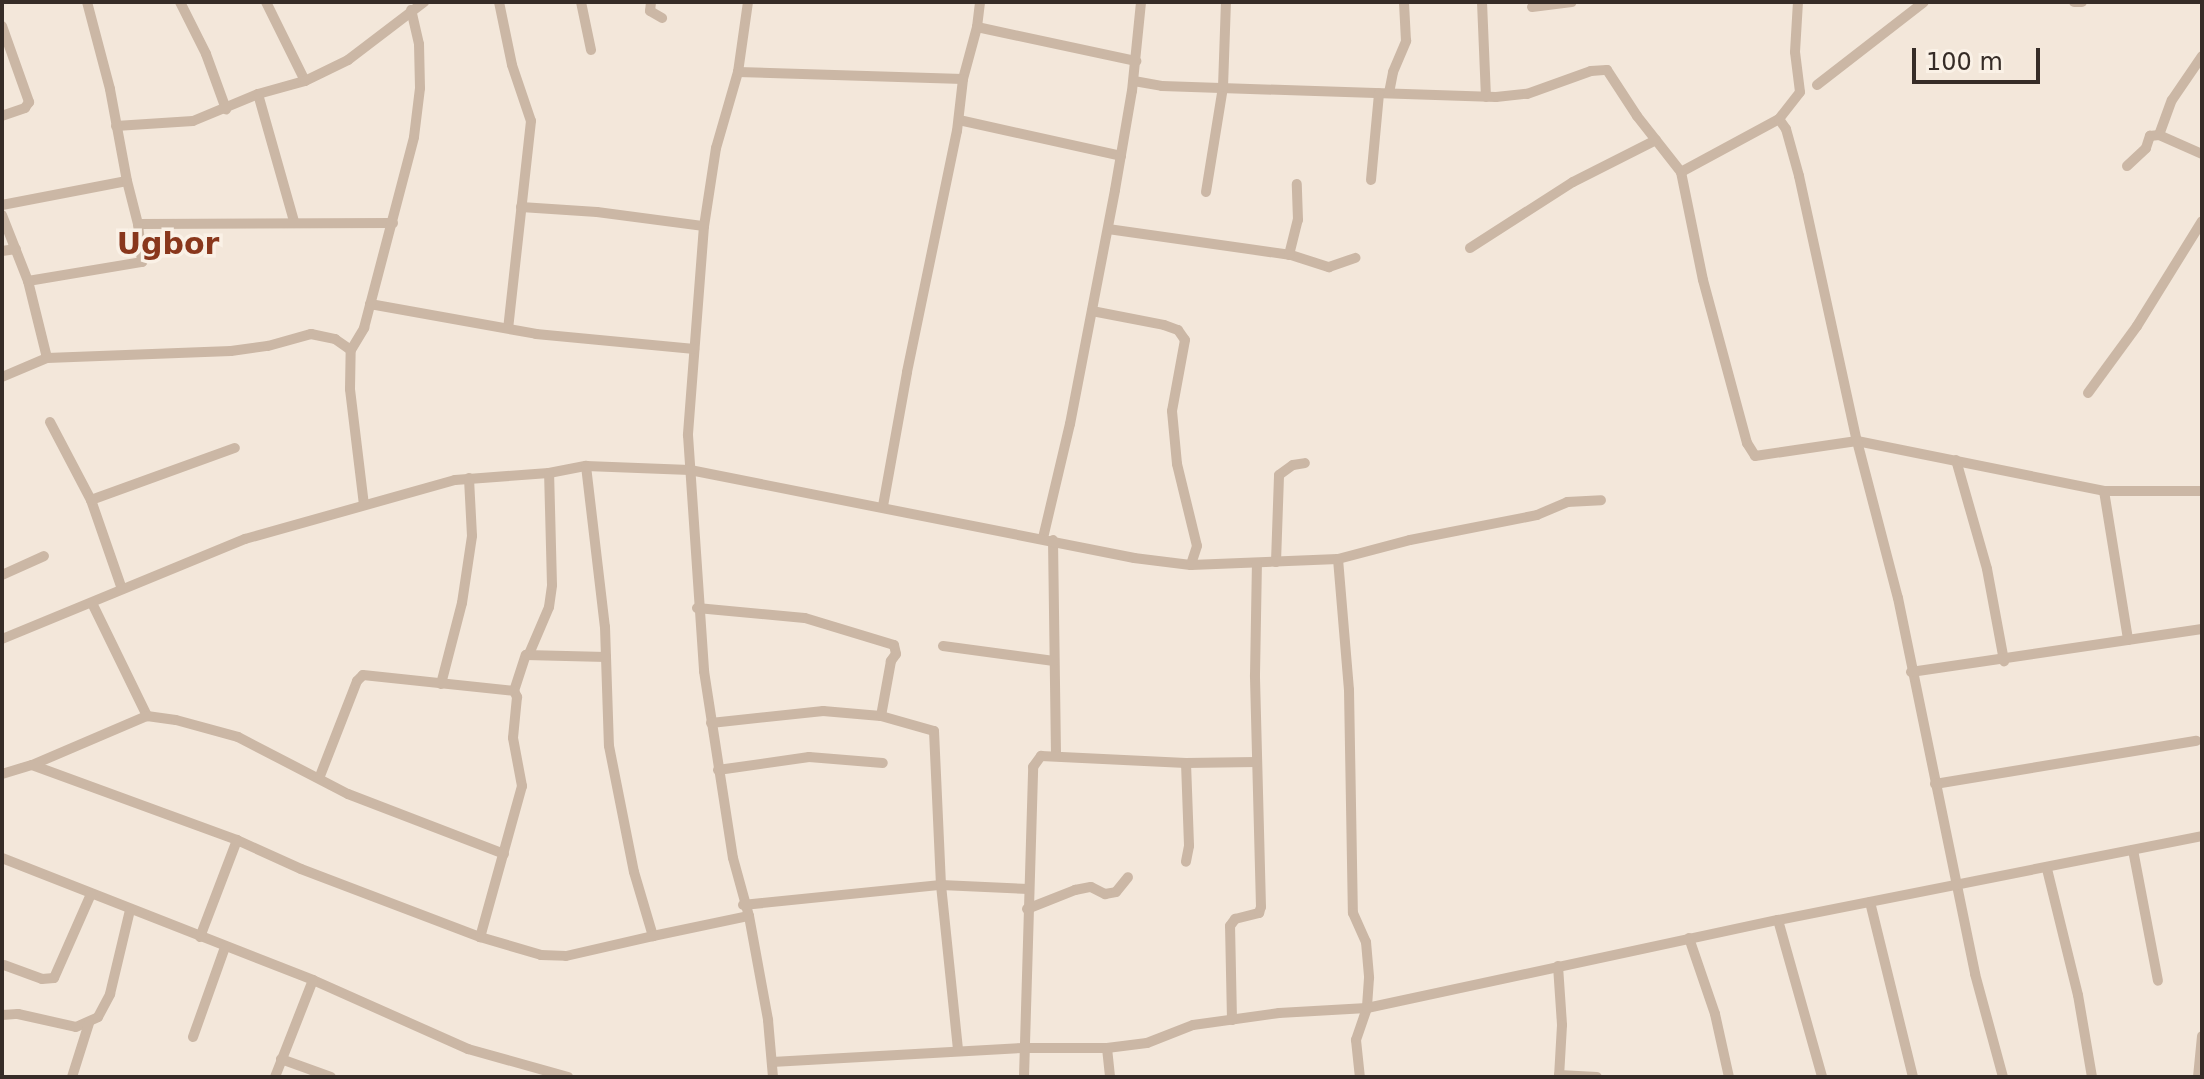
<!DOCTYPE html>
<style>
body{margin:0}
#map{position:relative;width:2204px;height:1079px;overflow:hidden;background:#f3e7da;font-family:"DejaVu Sans",sans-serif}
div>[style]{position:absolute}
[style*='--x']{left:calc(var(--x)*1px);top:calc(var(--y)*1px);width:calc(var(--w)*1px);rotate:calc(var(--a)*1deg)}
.minor>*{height:10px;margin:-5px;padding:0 5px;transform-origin:5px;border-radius:5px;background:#cbb7a5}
span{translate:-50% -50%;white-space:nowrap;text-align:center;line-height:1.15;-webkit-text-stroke:7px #faf1e6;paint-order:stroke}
.quarter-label{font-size:30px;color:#89371c;font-weight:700}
.frame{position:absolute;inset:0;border:4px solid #362c27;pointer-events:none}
.scale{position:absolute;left:1912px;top:48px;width:128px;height:36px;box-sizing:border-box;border:4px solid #362c27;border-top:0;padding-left:10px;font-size:24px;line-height:28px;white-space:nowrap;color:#362c27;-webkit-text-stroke:6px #faf1e6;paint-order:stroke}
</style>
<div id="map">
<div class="minor">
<i style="--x:180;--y:2;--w:58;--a:63.4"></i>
<i style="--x:206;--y:54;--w:59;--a:70"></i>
<i style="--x:266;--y:2;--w:88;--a:63.7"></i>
<i style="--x:499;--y:2;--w:64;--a:78.3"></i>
<i style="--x:512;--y:65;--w:59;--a:71.3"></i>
<i style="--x:531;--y:121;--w:208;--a:96.3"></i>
<i style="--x:581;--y:2;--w:49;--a:78.2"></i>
<i style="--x:651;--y:2;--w:9;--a:96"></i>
<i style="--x:650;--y:11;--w:14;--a:30"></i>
<i style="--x:748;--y:2;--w:71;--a:98.1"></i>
<i style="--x:738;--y:72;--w:79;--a:106.1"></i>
<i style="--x:716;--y:148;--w:79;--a:98.7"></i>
<i style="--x:704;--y:226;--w:210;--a:94.4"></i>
<i style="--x:688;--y:435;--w:237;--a:86.1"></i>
<i style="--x:704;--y:671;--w:189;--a:81.2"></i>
<i style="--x:733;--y:858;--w:60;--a:74.6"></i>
<i style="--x:749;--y:916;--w:106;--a:79.6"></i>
<i style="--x:768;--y:1020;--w:57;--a:85"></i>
<i style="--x:1482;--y:2;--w:95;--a:87.6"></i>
<i style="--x:2074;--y:2;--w:8;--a:0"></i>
<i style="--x:1532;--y:7;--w:40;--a:-7.1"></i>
<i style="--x:2;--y:26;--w:81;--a:70.4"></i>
<i style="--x:29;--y:102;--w:7;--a:124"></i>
<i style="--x:25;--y:108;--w:24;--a:161"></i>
<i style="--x:977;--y:27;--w:25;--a:-83"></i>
<i style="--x:738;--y:72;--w:225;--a:1.8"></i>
<i style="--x:963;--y:79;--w:54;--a:-74.9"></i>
<i style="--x:977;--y:27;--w:163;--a:12.1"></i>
<i style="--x:1134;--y:81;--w:28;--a:10"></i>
<i style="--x:1162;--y:86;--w:334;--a:1.9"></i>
<i style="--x:1496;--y:97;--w:31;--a:-6"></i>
<i style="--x:1527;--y:94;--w:68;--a:-19.8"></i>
<i style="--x:1591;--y:71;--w:16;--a:-4"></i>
<i style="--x:1607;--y:70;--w:55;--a:56.9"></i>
<i style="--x:1637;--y:116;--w:71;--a:51.8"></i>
<i style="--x:1681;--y:172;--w:110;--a:78.5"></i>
<i style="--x:1703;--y:280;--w:169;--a:74.9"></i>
<i style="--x:1747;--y:443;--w:15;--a:58"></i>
<i style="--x:1755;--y:456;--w:103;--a:-8.4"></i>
<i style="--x:1857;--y:441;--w:252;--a:11.4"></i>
<i style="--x:2104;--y:491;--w:98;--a:0"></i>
<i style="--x:1817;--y:85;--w:135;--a:-37.8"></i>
<i style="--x:1389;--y:93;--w:21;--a:-79"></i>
<i style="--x:1393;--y:72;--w:34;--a:-67"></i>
<i style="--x:1406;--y:41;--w:39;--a:-93"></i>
<i style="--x:258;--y:94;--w:132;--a:74.2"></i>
<i style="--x:1779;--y:119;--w:34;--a:-52"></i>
<i style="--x:1800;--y:92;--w:40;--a:-97.1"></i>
<i style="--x:1795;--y:52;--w:50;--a:-86.6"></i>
<i style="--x:959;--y:120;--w:166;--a:12.5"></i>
<i style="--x:116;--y:126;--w:77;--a:-3.7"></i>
<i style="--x:193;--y:121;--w:70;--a:-22.6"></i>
<i style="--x:258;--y:94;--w:49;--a:-15.5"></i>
<i style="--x:305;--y:81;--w:48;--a:-26"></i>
<i style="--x:348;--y:60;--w:96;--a:-37.3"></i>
<i style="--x:2159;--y:135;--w:37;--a:-70"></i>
<i style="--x:2172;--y:100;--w:53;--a:-55.7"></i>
<i style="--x:2127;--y:166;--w:26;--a:-43"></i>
<i style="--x:2146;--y:148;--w:13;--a:-72"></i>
<i style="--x:2150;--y:136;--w:9;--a:-6"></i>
<i style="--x:2159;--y:135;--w:47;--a:23.8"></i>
<i style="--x:1681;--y:172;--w:111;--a:-28.4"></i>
<i style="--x:1779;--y:119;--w:12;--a:55"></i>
<i style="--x:1786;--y:129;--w:49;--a:74.5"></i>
<i style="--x:1799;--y:176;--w:271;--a:77.7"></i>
<i style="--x:1857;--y:441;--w:162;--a:75.4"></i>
<i style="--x:1898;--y:598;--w:384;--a:78.4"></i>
<i style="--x:1975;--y:974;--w:107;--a:74.8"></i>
<i style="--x:1371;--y:180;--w:87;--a:-84.7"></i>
<i style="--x:1206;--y:192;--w:106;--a:-80.8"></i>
<i style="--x:1223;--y:87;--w:85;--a:-88"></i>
<i style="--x:2;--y:205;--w:127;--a:-10.9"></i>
<i style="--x:521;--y:207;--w:76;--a:3.8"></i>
<i style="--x:597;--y:212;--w:108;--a:7.5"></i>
<i style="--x:2;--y:215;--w:71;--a:68.5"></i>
<i style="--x:28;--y:281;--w:79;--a:76.1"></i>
<i style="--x:138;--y:224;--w:255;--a:-0.2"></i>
<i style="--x:1108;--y:229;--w:185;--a:8.1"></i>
<i style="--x:1291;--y:255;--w:40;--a:18"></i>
<i style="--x:1329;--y:267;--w:28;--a:-19"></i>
<i style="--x:1470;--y:248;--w:122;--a:-32.7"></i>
<i style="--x:1573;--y:182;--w:93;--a:-26.8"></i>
<i style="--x:2;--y:251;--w:14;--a:-8"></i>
<i style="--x:1289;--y:255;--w:36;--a:-76"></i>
<i style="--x:1298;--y:220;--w:36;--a:-92"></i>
<i style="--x:28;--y:281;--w:116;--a:-9.5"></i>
<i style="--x:142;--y:262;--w:38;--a:-96"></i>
<i style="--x:138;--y:224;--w:44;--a:-104.3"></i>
<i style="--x:127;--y:181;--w:94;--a:-100.5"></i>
<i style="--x:110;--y:89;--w:90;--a:-104.8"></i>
<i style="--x:370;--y:304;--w:169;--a:10.2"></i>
<i style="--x:536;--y:334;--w:159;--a:5.4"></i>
<i style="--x:1092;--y:311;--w:73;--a:11"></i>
<i style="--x:1164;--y:325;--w:15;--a:20"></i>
<i style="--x:1178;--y:330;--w:12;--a:55"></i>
<i style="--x:1185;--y:340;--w:72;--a:100.4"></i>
<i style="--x:1172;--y:411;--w:53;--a:84.6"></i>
<i style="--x:1177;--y:464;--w:84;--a:76.3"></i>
<i style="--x:1197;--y:546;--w:20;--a:108"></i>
<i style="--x:2;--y:377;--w:49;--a:-22.9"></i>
<i style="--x:47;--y:358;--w:184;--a:-2.2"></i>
<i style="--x:231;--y:351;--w:37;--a:-8"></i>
<i style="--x:268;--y:346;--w:45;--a:-15.6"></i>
<i style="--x:311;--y:334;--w:25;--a:12"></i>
<i style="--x:335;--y:339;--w:19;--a:35"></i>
<i style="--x:2088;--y:393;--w:83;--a:-53.8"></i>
<i style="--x:2137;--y:326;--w:123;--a:-58.2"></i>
<i style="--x:50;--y:422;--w:88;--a:62.3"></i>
<i style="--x:91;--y:500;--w:94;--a:70.8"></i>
<i style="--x:1956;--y:460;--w:113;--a:74.1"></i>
<i style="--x:1987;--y:569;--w:94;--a:79.5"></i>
<i style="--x:586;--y:466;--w:162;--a:83.3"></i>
<i style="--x:605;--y:627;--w:119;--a:88.1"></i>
<i style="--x:609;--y:746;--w:128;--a:78.8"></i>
<i style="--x:634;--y:872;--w:67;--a:73.5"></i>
<i style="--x:653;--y:936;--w:98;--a:-11.8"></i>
<i style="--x:2104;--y:491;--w:151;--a:80.8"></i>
<i style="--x:91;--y:500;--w:153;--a:-19.9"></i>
<i style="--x:364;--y:505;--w:117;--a:-96.9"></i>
<i style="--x:350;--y:389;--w:39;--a:-89"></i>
<i style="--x:351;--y:350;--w:26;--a:-59"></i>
<i style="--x:364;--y:328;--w:197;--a:-75.3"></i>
<i style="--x:414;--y:137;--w:49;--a:-83"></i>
<i style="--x:420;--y:88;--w:44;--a:-91.3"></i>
<i style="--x:419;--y:44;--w:35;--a:-103"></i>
<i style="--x:883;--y:506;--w:136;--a:-79.8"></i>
<i style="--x:907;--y:372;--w:246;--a:-78.3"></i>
<i style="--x:957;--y:131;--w:52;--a:-83.4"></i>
<i style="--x:1043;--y:538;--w:117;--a:-76.7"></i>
<i style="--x:1070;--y:424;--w:238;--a:-79.1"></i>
<i style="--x:1115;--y:190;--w:100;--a:-80.3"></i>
<i style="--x:1132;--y:91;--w:89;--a:-84.2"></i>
<i style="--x:1053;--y:540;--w:215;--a:89.2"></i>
<i style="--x:1338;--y:559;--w:131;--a:85.2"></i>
<i style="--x:1349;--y:690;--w:223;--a:89"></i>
<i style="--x:1353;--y:913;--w:32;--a:66"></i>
<i style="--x:1366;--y:942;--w:36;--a:85"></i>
<i style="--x:1369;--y:978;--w:30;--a:94"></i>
<i style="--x:1367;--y:1008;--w:34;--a:109"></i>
<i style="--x:1356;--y:1040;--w:37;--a:84"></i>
<i style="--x:1276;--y:562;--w:87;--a:-88"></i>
<i style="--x:1279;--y:475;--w:17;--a:-36"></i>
<i style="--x:1293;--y:465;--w:12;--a:-9"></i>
<i style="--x:2;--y:575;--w:46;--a:-24.3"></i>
<i style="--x:92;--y:603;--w:126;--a:64"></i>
<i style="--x:147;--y:716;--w:29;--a:8"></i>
<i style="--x:176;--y:720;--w:64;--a:15.3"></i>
<i style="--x:238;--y:737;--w:124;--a:27.4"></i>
<i style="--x:348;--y:794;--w:167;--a:21"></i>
<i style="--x:697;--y:608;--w:108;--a:5.3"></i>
<i style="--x:805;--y:618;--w:93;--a:16.9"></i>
<i style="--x:894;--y:645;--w:9;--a:77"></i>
<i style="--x:896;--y:654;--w:9;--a:126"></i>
<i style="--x:891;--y:661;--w:56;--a:100.3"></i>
<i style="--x:2;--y:639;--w:263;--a:-22.4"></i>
<i style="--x:245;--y:539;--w:218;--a:-15.7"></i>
<i style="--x:455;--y:480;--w:94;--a:-4.3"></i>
<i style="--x:549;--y:473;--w:38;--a:-11"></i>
<i style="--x:586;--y:466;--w:104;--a:2.2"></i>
<i style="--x:690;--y:470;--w:453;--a:11.2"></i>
<i style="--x:1134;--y:558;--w:57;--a:7"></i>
<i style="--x:1191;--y:565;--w:147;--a:-2.3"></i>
<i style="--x:1338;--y:559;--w:74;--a:-14.8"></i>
<i style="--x:1410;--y:540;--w:129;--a:-11.1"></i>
<i style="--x:1537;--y:515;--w:33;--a:-23"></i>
<i style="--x:1567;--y:502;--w:34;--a:-3"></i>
<i style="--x:943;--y:646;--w:112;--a:7.7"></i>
<i style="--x:529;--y:654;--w:51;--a:-66.9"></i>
<i style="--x:549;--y:607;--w:22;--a:-82"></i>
<i style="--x:552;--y:585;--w:112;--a:-91.5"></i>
<i style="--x:1911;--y:672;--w:294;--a:-8.4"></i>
<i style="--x:441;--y:684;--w:84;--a:-75.5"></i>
<i style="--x:462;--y:603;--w:68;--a:-81.5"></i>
<i style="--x:472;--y:536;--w:58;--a:-93"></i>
<i style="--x:514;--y:691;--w:38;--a:-72"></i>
<i style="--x:526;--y:655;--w:80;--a:1.4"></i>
<i style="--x:711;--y:723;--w:113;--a:-6.1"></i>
<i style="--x:823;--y:711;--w:58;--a:4.9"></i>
<i style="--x:881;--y:716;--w:55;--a:15.8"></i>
<i style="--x:934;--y:731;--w:154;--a:87.4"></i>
<i style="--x:941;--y:885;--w:166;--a:84.1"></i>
<i style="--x:1186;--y:763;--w:83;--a:87.9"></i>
<i style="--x:1189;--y:846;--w:16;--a:101"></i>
<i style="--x:32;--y:765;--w:125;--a:-23.1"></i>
<i style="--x:718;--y:770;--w:92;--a:-8.1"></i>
<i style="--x:809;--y:757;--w:74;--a:4.6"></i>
<i style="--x:2;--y:774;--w:31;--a:-17"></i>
<i style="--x:32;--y:765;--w:218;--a:20.1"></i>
<i style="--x:237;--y:840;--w:70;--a:24.4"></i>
<i style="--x:301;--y:869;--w:191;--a:20.8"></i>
<i style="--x:480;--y:937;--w:64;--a:16.4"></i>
<i style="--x:541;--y:955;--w:25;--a:2"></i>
<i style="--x:566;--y:956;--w:89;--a:-12.9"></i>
<i style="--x:320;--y:776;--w:102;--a:-68.7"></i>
<i style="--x:357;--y:681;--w:8;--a:-45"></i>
<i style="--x:363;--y:675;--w:152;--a:6"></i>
<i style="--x:514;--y:691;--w:7;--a:63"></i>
<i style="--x:517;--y:697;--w:41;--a:95.6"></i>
<i style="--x:513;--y:738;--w:49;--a:79.4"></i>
<i style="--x:522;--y:786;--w:157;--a:105.5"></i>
<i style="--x:1935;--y:784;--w:265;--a:-9.4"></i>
<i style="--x:2133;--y:850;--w:133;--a:79.2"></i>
<i style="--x:2;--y:858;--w:334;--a:21.4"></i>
<i style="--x:313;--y:980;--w:170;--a:24"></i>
<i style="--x:468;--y:1049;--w:104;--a:15.6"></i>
<i style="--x:2047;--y:869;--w:130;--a:76.2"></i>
<i style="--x:2078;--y:995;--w:83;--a:80.3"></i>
<i style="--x:1870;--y:902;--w:180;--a:76.2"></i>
<i style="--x:743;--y:905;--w:199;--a:-5.8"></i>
<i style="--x:941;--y:885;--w:88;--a:2.6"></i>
<i style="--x:1027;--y:909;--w:52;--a:-21.6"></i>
<i style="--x:1075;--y:890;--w:16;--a:-11"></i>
<i style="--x:1091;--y:887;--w:16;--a:27"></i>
<i style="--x:1105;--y:894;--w:11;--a:-10"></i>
<i style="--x:1116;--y:892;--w:19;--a:-51"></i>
<i style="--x:1778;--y:920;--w:163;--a:74.3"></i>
<i style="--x:200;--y:937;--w:104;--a:-69.1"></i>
<i style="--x:1689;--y:938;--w:80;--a:71.1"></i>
<i style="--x:1715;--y:1014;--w:65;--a:77.5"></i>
<i style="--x:4;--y:965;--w:40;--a:20.2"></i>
<i style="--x:42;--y:979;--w:12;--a:-5"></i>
<i style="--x:54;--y:978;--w:92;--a:-66.2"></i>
<i style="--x:1558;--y:966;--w:59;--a:86.1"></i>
<i style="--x:1562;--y:1025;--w:52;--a:93.3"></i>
<i style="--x:2;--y:1015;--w:16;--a:-4"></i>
<i style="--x:18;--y:1014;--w:59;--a:12.6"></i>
<i style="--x:76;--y:1027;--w:24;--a:-24"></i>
<i style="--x:98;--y:1017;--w:26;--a:-62"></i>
<i style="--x:110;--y:994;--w:86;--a:-76.6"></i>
<i style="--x:1232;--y:1020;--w:94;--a:-91.2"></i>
<i style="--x:1230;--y:926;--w:9;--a:-54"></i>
<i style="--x:1235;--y:919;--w:25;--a:-14"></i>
<i style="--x:1259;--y:913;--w:6;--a:-72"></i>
<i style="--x:1261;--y:907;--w:232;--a:-91.5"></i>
<i style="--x:1255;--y:675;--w:112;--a:-89"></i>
<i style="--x:193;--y:1037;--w:96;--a:-70.4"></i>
<i style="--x:1107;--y:1048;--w:29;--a:84"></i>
<i style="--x:281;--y:1059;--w:53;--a:19.8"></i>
<i style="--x:772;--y:1062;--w:252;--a:-3.2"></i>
<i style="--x:1024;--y:1048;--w:83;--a:0"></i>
<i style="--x:1107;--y:1048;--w:40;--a:-7.1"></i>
<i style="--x:1147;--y:1043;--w:49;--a:-21.4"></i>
<i style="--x:1193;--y:1025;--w:87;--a:-7.9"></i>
<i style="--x:1279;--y:1013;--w:88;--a:-3.3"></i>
<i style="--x:1367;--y:1008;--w:420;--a:-12.1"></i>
<i style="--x:1778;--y:920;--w:432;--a:-11.2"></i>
<i style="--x:1559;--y:1075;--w:38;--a:3"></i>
<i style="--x:72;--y:1077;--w:57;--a:-72.5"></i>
<i style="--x:275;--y:1077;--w:104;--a:-68.6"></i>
<i style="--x:1024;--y:1077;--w:310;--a:-88.3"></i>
<i style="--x:1033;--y:767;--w:14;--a:-54"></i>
<i style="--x:1041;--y:756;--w:145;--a:2.8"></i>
<i style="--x:1186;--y:763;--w:70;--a:-0.8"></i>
<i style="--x:2198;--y:1077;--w:41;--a:-84.4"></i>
</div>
<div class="quarter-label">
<span style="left:168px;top:244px">Ugbor</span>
</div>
<div class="frame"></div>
<div class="scale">100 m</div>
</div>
